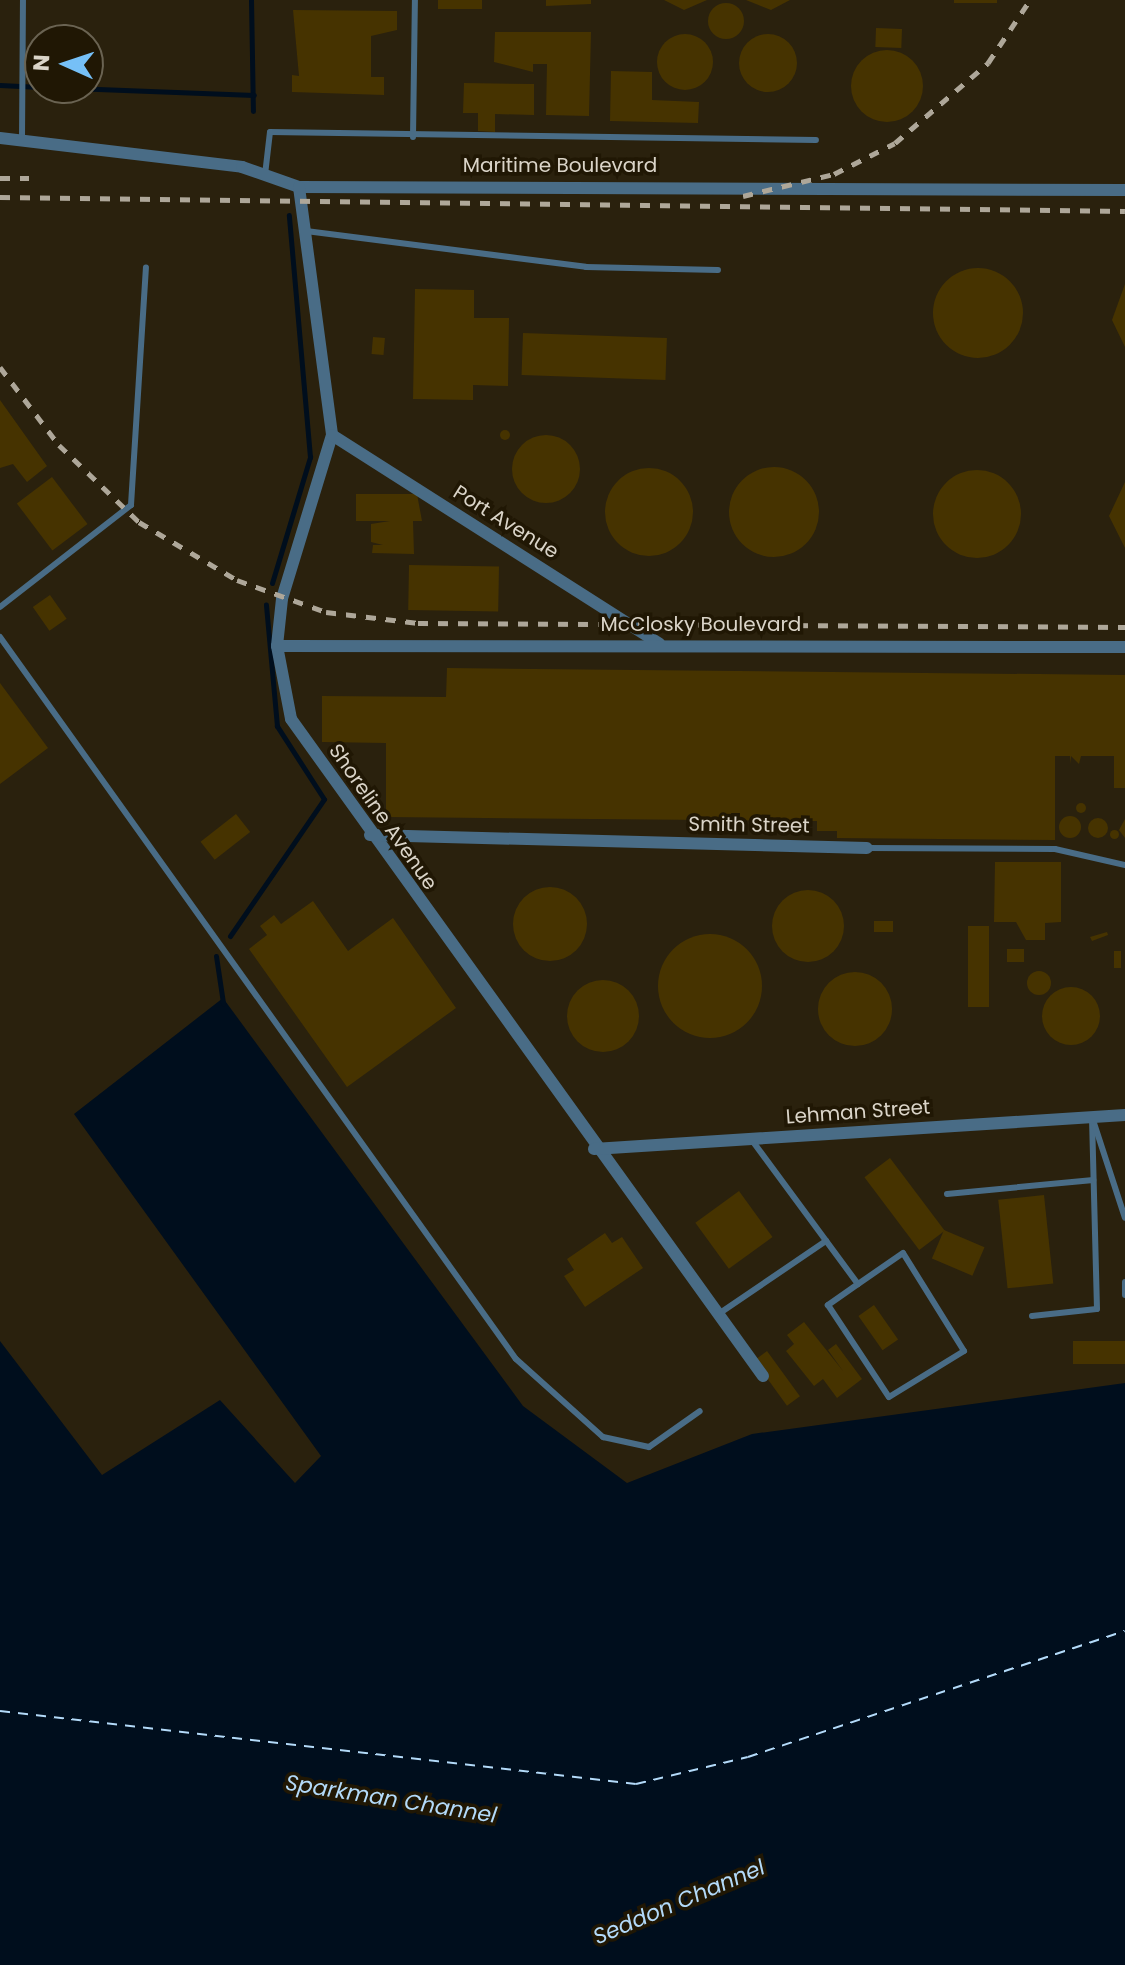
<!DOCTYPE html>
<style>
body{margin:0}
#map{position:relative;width:1125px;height:1965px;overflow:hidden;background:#2a210d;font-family:Poppins,sans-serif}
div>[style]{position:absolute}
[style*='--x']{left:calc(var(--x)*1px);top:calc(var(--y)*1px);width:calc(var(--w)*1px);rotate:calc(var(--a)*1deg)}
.water>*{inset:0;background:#000e1d}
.stream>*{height:5px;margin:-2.5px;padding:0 2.5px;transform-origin:2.5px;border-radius:2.5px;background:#000e1d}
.ferry>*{height:2px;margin-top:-1px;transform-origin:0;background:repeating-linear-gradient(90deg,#b3daf9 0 10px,transparent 0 18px)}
.building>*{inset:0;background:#463300;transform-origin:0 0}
.round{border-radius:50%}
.service>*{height:6px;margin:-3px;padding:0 3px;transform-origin:3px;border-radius:3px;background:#496c86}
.minor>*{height:12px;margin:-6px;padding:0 6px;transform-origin:6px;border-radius:6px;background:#496c86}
.rail>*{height:5px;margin-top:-2.5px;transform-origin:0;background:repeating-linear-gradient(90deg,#aea799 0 10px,transparent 0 20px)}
span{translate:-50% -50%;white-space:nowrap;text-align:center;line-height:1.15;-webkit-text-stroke:7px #201704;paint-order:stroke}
.street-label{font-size:20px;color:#dad4c8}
.water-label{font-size:22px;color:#b3daf9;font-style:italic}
.north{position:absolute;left:24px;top:24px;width:80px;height:80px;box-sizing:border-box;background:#201704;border:2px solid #6a6352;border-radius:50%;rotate:273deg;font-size:22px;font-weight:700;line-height:32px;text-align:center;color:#dad4c8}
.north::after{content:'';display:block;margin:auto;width:28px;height:36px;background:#76c0f7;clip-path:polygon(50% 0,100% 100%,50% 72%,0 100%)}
</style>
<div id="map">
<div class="water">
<i style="clip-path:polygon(223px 998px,523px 1406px,627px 1483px,752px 1434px,1125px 1383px,1125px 1965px,0 1965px,0 1341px,102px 1475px,220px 1400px,295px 1483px,321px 1456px,74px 1114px)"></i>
</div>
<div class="stream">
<i style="--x:251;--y:0;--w:111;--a:89"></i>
<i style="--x:0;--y:85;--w:40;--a:2.9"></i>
<i style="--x:72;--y:88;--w:182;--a:2.2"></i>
<i style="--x:272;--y:583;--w:132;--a:-73.2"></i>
<i style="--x:310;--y:457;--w:243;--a:-95"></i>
<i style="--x:230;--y:936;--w:166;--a:-55.5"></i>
<i style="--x:324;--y:799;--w:87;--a:-122.8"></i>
<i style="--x:277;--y:726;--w:122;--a:-95.2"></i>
<i style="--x:216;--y:956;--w:48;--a:81.5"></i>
</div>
<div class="ferry">
<i style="--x:0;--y:1711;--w:640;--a:6.55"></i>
<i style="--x:636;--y:1784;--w:115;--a:-13.6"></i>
<i style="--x:748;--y:1757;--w:397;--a:-18.5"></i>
</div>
<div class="building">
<i style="left:438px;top:0;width:44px;height:9px"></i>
<i style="clip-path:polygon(546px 0,591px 0,591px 4px,546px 6px)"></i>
<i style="clip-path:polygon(664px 0,707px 0,684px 10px)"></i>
<i style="clip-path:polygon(746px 0,790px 0,771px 10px)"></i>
<i style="left:954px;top:0;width:43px;height:3px"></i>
<i class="round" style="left:708px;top:3px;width:36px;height:36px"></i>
<i style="clip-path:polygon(293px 10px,397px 11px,397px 30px,371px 36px,371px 77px,384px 77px,384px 95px,292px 92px,292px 75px,299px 76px)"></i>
<i style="left:876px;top:28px;width:26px;height:19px;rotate:2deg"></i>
<i style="clip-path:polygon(495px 32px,591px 32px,589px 116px,546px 115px,547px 64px,533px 64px,533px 72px,494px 62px)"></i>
<i class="round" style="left:657px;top:34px;width:56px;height:56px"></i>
<i class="round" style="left:739px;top:34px;width:58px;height:58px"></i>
<i class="round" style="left:851px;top:50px;width:72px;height:72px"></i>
<i style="clip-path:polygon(611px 71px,652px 72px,652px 100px,699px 102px,698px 123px,610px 121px)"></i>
<i style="clip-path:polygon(464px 83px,534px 84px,534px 115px,495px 114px,495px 132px,478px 131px,478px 113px,463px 113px)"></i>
<i class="round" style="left:933px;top:268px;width:90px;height:90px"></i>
<i style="clip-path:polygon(1125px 284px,1125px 347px,1112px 320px)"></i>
<i style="clip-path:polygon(415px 289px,474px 290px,474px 318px,509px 318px,508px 386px,473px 385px,473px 400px,413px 399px)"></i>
<i style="left:523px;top:333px;width:144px;height:42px;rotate:2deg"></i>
<i style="left:373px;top:337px;width:12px;height:17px;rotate:5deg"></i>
<i style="clip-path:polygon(0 400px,47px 466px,27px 482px,13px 464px,0 468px)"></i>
<i class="round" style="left:500px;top:430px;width:10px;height:10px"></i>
<i class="round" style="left:512px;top:435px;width:68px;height:68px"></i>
<i class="round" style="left:729px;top:467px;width:90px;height:90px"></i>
<i class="round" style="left:605px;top:468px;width:88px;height:88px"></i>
<i class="round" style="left:933px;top:470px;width:88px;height:88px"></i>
<i style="left:52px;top:477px;width:59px;height:44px;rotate:53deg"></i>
<i style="clip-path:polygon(1125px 482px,1125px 548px,1109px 516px)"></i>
<i style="clip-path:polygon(356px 494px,417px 494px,422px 521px,413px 521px,414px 554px,372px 553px,373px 545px,383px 545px,371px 542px,371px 524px,390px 521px,356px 521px)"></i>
<i style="left:409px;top:565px;width:90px;height:45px;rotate:1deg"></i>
<i style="left:50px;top:595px;width:29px;height:21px;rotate:55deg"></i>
<i style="clip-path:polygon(447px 668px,1125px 675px,1125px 788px,1114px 788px,1114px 756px,1081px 756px,1079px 764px,1071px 756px,1070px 764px,1070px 756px,1055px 756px,1055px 840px,837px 838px,837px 831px,817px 831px,817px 821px,386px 817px,386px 743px,322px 742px,322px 696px,446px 697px)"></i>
<i style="clip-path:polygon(0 683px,48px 748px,0 784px)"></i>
<i class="round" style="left:1076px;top:803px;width:10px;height:10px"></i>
<i style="left:236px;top:814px;width:23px;height:45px;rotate:52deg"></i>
<i class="round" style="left:1059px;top:816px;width:22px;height:22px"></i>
<i class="round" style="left:1088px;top:818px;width:20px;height:20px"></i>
<i style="clip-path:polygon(1125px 819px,1125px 838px,1119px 830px)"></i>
<i class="round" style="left:1109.5px;top:829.5px;width:9px;height:9px"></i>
<i style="clip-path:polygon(995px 862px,1061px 862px,1061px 922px,1045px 923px,1045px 940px,1026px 940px,1016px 922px,994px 922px)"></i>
<i class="round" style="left:513px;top:887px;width:74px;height:74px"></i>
<i class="round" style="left:772px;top:890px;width:72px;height:72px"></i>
<i style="clip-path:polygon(313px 901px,348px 951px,393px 918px,456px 1008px,347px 1087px,249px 949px,267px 935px,260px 926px,274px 915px,281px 924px)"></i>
<i style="left:874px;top:921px;width:19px;height:11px"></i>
<i style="left:968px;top:926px;width:21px;height:81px"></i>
<i style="clip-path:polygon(1107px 932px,1108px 935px,1092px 941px,1090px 937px)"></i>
<i class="round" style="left:658px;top:934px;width:104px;height:104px"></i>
<i style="left:1007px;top:949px;width:17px;height:13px"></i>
<i style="left:1114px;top:951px;width:7px;height:17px"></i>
<i class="round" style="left:1027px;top:971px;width:24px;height:24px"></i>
<i class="round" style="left:818px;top:972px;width:74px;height:74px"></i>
<i class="round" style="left:567px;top:980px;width:72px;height:72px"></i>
<i class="round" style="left:1042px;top:987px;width:58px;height:58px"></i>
<i style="left:890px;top:1158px;width:91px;height:32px;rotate:53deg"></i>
<i style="left:739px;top:1191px;width:57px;height:54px;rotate:54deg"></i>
<i style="left:1044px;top:1195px;width:89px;height:46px;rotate:84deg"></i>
<i style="left:944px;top:1230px;width:44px;height:31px;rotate:23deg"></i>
<i style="clip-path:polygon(605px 1233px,612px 1243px,622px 1237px,643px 1268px,585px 1307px,564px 1276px,574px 1270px,567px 1259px)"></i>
<i style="left:874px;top:1305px;width:42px;height:19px;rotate:55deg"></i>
<i style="clip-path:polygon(804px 1322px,843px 1371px,828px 1350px,836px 1344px,862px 1379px,837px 1398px,823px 1379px,814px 1386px,786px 1351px,794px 1344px,787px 1335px)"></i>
<i style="left:1125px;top:1341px;width:23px;height:52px;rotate:90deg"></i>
<i style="left:767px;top:1351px;width:56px;height:16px;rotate:54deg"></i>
</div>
<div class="service">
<i style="--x:413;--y:137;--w:137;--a:-89.2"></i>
<i style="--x:22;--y:139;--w:139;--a:-89.6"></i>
<i style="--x:265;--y:175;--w:43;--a:-83.4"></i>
<i style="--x:270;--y:132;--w:546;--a:0.84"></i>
<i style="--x:306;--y:231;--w:282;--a:7.3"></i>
<i style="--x:586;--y:267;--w:132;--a:1.3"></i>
<i style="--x:0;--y:607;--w:166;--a:-37.9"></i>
<i style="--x:131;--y:505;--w:238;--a:-86.4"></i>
<i style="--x:0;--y:637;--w:887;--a:54.45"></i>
<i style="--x:516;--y:1359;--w:117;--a:41.9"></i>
<i style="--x:603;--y:1437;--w:47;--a:12.3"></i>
<i style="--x:649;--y:1447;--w:62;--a:-35.2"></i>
<i style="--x:867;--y:848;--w:188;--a:0.3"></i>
<i style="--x:1055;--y:849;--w:72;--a:12.9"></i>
<i style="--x:751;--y:1139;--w:180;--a:53.6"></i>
<i style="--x:858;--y:1284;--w:37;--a:145"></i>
<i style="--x:828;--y:1305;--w:110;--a:56.5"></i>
<i style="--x:889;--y:1397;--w:88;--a:-31.5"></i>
<i style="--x:964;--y:1351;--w:115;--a:-121.9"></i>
<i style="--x:903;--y:1253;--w:55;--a:145.4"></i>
<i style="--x:947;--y:1194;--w:147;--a:-5.5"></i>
<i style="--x:1125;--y:1282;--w:13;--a:90"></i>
<i style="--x:717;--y:1315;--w:132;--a:-34.2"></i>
<i style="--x:1032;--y:1316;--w:65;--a:-6.1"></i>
<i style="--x:1097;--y:1309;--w:192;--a:-91.5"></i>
<i style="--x:1092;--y:1117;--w:106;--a:71.9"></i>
</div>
<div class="minor">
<i style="--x:0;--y:138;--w:244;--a:6.8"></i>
<i style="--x:242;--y:167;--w:60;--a:19.3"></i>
<i style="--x:299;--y:187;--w:826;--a:0.21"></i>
<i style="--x:299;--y:187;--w:250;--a:82.4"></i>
<i style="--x:332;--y:435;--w:171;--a:107"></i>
<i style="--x:282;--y:599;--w:47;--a:96.1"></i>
<i style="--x:277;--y:646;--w:74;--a:79.1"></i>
<i style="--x:291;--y:719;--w:809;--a:54.31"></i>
<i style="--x:332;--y:435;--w:388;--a:32.5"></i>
<i style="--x:277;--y:646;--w:848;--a:0.07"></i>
<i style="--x:370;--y:835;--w:497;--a:1.5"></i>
<i style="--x:594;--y:1149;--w:532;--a:-3.66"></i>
</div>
<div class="rail">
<i style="--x:0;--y:178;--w:29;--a:0"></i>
<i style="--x:743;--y:196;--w:94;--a:-13.6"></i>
<i style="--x:834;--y:174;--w:68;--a:-26.9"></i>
<i style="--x:895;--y:143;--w:123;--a:-40.7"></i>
<i style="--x:988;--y:63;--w:76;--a:-56.3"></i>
<i style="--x:0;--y:197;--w:1125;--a:0.71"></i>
<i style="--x:0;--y:367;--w:98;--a:52.9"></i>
<i style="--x:59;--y:445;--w:111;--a:43.9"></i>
<i style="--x:139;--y:522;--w:114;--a:30.6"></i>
<i style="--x:237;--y:580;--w:95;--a:19.8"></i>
<i style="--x:326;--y:612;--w:93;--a:6.8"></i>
<i style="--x:418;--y:623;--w:707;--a:0.32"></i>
</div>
<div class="street-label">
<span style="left:560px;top:165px">Maritime Boulevard</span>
<span style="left:506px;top:522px;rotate:32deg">Port Avenue</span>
<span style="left:701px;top:624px">McClosky Boulevard</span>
<span style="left:383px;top:817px;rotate:55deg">Shoreline Avenue</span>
<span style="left:749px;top:825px;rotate:1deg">Smith Street</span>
<span style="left:858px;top:1112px;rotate:-4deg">Lehman Street</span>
</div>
<div class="water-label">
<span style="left:391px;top:1799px;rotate:9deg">Sparkman Channel</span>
<span style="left:679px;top:1902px;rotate:-23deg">Seddon Channel</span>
</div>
<div class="north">N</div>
</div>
